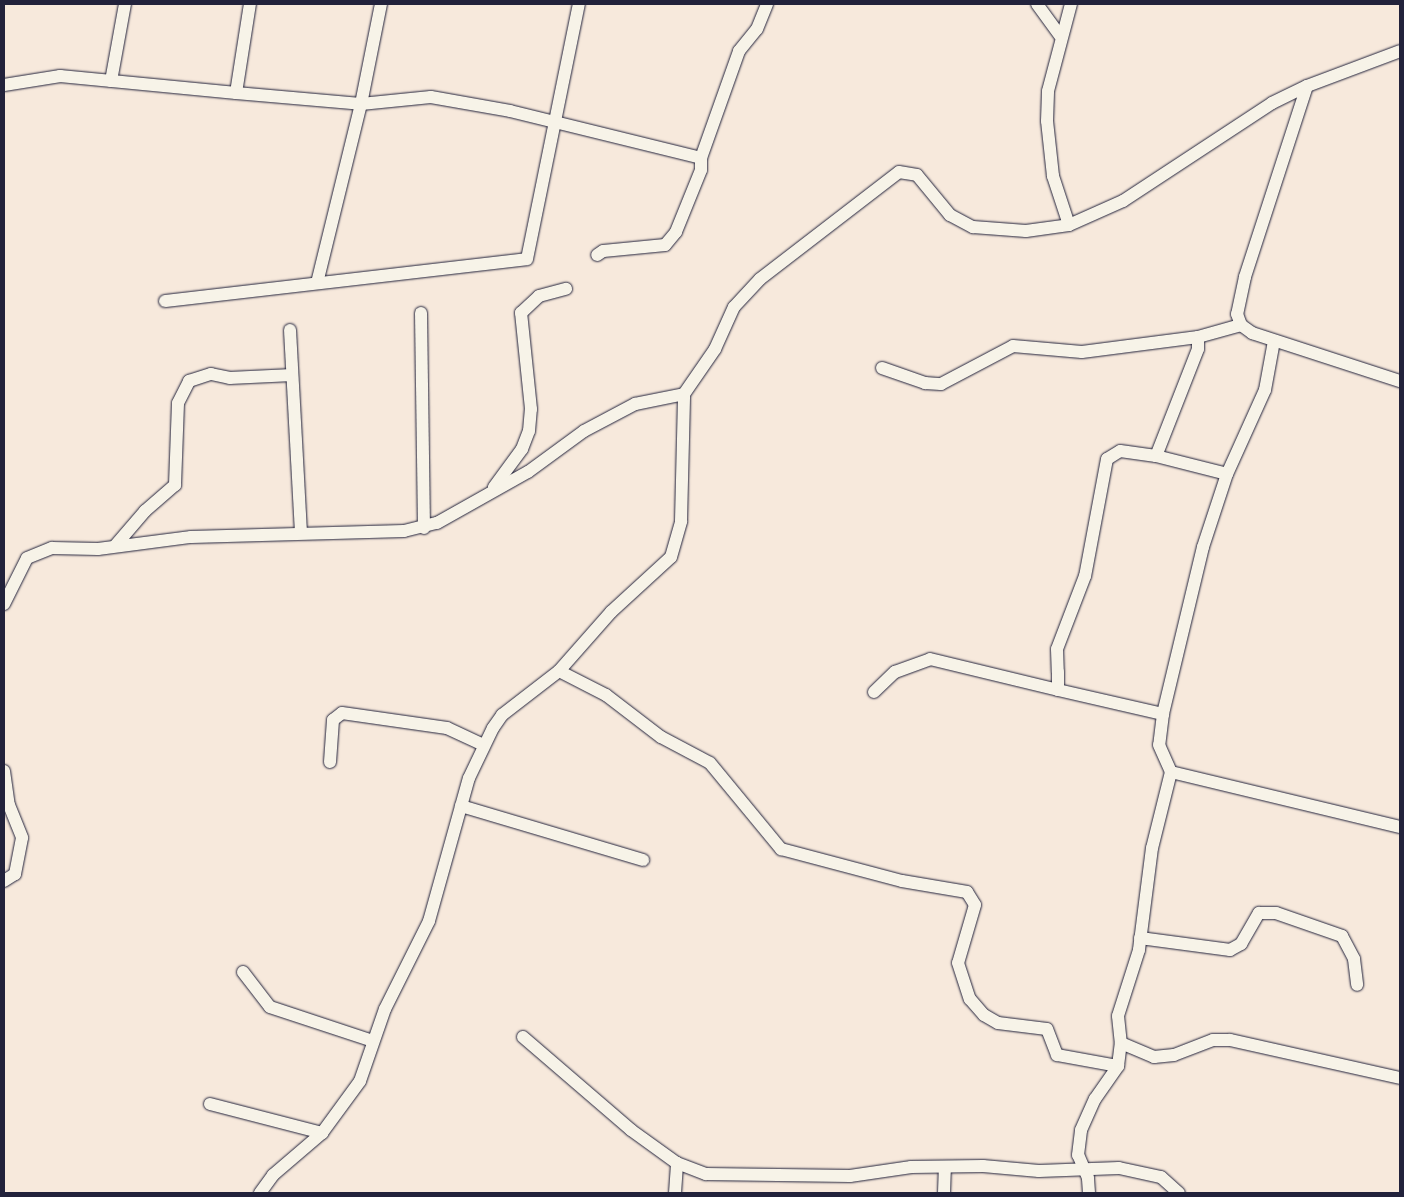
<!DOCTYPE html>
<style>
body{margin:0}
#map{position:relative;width:1404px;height:1197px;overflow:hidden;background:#f7e9dc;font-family:Itim,sans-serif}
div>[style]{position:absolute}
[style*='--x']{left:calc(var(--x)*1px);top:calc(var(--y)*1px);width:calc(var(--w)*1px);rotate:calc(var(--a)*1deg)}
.roads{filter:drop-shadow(0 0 1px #22223b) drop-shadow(0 0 1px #22223b)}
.minor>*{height:12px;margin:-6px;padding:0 6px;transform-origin:6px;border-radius:6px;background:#f7f3e8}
span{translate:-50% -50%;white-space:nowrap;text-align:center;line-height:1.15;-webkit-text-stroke:5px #f7f3e8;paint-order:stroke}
.frame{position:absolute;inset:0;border:5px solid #22223b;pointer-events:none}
</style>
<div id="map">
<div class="roads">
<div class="minor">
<i style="--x:1037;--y:4;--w:39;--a:54"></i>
<i style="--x:111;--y:81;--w:78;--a:-79.7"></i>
<i style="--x:4;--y:85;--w:57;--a:-9.1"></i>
<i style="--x:60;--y:76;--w:177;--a:5.5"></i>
<i style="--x:236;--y:93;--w:90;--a:-81.1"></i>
<i style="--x:1307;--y:86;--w:201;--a:108"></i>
<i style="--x:1245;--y:277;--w:38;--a:102"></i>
<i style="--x:1237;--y:314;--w:12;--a:70"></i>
<i style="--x:1241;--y:325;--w:14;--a:36"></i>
<i style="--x:1252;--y:333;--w:156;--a:18"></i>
<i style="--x:236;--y:93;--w:125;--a:5"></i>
<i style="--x:361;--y:104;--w:70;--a:-5.7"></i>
<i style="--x:431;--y:97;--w:80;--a:10"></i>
<i style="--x:510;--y:111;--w:197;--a:13.8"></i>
<i style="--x:701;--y:158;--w:12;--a:90"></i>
<i style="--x:701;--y:170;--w:67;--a:112"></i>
<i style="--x:676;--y:232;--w:17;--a:130"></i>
<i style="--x:665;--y:245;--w:62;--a:174.5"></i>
<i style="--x:603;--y:251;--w:7;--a:146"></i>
<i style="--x:701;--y:158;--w:114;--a:-70.4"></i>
<i style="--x:739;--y:51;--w:28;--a:-51"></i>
<i style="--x:757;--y:29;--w:27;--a:-68"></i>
<i style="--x:1069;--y:225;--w:52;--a:-108.1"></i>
<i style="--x:1053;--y:176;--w:55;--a:-96.2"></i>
<i style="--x:1047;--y:121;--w:30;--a:-88"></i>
<i style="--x:1048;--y:91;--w:90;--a:-75.2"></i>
<i style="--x:317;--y:283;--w:184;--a:-76.2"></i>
<i style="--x:361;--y:104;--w:102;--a:-78.7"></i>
<i style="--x:165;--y:301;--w:364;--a:-6.6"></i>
<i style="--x:527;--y:259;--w:260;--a:-78.5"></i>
<i style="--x:421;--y:313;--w:215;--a:89.2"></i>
<i style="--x:290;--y:330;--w:203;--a:86.9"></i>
<i style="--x:1198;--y:337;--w:12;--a:90"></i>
<i style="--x:1198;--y:349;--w:115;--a:111.4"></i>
<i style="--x:1156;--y:456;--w:73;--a:14.2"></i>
<i style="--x:1274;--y:341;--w:50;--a:100.4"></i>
<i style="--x:1265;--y:390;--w:92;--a:114.3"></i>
<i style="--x:1227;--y:474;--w:77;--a:108.2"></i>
<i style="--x:1203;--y:547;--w:172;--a:103.5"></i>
<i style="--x:1163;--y:714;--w:31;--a:97"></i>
<i style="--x:1159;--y:745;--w:30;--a:66"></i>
<i style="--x:1171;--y:772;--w:236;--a:13.5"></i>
<i style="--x:882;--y:368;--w:46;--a:19.2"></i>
<i style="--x:925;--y:383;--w:16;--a:4"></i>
<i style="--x:941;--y:384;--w:81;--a:-27.8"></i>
<i style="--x:1013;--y:346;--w:69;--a:5"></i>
<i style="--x:1082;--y:352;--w:117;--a:-7.4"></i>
<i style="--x:1198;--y:337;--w:45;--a:-15.6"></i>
<i style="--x:1156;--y:456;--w:36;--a:-172"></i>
<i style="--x:1120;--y:451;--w:15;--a:148"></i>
<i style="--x:1107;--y:459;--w:119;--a:100.6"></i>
<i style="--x:1085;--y:576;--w:78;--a:111"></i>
<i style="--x:1057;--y:649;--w:23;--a:88"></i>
<i style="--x:1058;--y:672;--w:18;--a:90"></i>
<i style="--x:1058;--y:690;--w:108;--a:12.9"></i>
<i style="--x:494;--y:487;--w:47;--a:-53.6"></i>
<i style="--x:522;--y:449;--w:19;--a:-69"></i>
<i style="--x:529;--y:431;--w:22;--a:-85"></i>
<i style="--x:531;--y:409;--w:97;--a:-95.9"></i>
<i style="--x:521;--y:313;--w:25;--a:-43"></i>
<i style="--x:539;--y:296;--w:28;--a:-15"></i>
<i style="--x:115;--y:546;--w:46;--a:-49.4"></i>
<i style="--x:145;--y:511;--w:40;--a:-41"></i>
<i style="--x:175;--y:485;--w:82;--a:-87.9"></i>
<i style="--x:178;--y:403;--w:25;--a:-63"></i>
<i style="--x:189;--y:381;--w:23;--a:-18"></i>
<i style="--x:211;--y:374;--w:19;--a:12"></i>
<i style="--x:230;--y:378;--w:62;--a:-2.8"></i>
<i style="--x:4;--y:604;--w:51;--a:-63.4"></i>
<i style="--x:27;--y:558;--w:27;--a:-22"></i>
<i style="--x:52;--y:548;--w:46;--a:1.2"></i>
<i style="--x:98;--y:549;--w:94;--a:-7.4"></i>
<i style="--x:191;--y:537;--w:213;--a:-1.6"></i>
<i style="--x:404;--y:531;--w:34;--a:-14"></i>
<i style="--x:437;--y:523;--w:104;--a:-29.3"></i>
<i style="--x:528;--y:472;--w:69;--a:-36.2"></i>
<i style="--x:584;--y:431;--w:58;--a:-27.9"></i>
<i style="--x:635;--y:404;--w:50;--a:-11.5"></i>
<i style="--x:684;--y:394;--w:55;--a:-55.4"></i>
<i style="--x:715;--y:349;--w:46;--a:-65.7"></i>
<i style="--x:734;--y:307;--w:38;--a:-47"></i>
<i style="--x:760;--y:279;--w:175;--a:-37.6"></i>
<i style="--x:899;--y:172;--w:18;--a:9"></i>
<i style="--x:917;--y:175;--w:52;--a:50.5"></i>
<i style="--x:950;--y:215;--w:26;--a:28"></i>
<i style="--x:973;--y:227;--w:53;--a:4.3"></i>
<i style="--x:1026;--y:231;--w:43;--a:-7.9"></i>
<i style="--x:1069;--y:225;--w:59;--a:-24"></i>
<i style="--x:1123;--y:201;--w:178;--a:-33.3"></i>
<i style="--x:1272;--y:103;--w:39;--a:-26"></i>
<i style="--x:1307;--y:86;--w:99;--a:-20.6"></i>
<i style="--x:559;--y:671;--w:53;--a:27.1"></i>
<i style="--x:606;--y:695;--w:69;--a:37.4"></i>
<i style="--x:661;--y:737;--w:55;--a:28"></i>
<i style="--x:710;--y:763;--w:112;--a:50.5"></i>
<i style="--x:781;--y:849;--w:125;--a:14.8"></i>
<i style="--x:902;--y:881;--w:66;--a:9.6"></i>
<i style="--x:967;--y:892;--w:15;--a:58"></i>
<i style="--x:975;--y:905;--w:60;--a:106.3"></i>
<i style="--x:958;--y:963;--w:38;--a:72"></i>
<i style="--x:970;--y:999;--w:21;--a:49"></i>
<i style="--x:984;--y:1015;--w:16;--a:30"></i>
<i style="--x:998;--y:1023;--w:49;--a:7"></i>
<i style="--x:1047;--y:1029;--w:28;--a:69"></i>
<i style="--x:1057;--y:1055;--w:62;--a:10.2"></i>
<i style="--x:874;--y:692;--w:29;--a:-44"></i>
<i style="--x:895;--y:672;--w:37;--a:-20"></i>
<i style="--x:930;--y:659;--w:132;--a:13.6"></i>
<i style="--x:330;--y:762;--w:42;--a:-85.9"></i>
<i style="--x:333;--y:720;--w:11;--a:-38"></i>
<i style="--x:342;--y:713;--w:106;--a:8.1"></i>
<i style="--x:447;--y:728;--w:40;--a:25"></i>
<i style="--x:4;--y:771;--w:34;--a:82"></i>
<i style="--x:9;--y:805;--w:35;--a:68"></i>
<i style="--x:22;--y:838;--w:37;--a:101"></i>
<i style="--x:15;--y:874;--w:13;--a:148"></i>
<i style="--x:1171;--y:772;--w:78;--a:104"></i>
<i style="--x:1152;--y:848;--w:103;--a:97.3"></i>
<i style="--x:1139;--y:950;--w:69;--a:107.7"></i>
<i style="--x:1118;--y:1016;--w:27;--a:84"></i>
<i style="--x:1121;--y:1043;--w:36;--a:23"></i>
<i style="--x:1154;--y:1057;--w:20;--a:-6"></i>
<i style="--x:1174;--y:1055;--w:42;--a:-21"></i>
<i style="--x:1213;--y:1040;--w:17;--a:0"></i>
<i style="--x:1230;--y:1040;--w:174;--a:12.6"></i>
<i style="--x:461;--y:806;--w:190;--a:16.5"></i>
<i style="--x:1140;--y:938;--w:91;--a:7.6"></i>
<i style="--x:1230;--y:950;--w:13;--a:-29"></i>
<i style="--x:1241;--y:944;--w:36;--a:-60"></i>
<i style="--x:1259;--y:913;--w:17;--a:0"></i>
<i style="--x:1276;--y:913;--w:70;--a:19.2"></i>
<i style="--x:1342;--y:936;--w:26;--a:62"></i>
<i style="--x:1354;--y:959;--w:26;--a:83"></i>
<i style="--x:243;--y:972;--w:44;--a:52.4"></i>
<i style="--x:270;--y:1007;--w:108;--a:18.3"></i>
<i style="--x:523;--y:1037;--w:143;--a:40.7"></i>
<i style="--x:631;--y:1130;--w:57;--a:35.7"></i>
<i style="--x:677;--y:1163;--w:31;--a:21"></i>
<i style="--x:706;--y:1174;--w:144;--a:0.8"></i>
<i style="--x:850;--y:1176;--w:62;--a:-8.4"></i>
<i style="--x:911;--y:1167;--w:72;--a:-0.8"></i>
<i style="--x:983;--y:1166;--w:56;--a:5.1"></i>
<i style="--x:1039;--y:1171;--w:80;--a:-2.1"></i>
<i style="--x:1119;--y:1168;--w:43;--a:12.1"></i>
<i style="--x:1161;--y:1177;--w:24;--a:42"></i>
<i style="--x:210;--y:1104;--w:116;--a:14.5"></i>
<i style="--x:260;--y:1193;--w:22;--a:-54"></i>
<i style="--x:273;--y:1175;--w:65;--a:-40.6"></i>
<i style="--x:322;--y:1133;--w:64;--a:-53.8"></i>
<i style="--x:360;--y:1081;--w:76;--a:-70.9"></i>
<i style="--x:385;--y:1009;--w:98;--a:-63.4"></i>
<i style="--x:429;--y:921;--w:148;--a:-74.4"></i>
<i style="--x:469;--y:778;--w:55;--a:-64.4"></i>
<i style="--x:493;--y:728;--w:16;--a:-55"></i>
<i style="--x:502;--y:715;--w:72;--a:-37.7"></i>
<i style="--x:559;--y:671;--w:79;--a:-48.6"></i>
<i style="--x:611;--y:612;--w:81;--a:-42.5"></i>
<i style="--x:671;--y:557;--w:37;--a:-74"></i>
<i style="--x:681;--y:521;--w:127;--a:-88.6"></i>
<i style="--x:675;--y:1193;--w:30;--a:-86"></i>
<i style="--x:944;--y:1193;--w:26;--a:-88"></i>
<i style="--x:1089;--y:1193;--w:15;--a:-94"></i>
<i style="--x:1088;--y:1178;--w:25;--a:-113"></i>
<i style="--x:1078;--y:1155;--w:25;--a:-83"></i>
<i style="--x:1081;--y:1130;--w:34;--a:-66"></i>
<i style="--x:1095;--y:1099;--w:40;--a:-55.1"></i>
<i style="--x:1118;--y:1066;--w:23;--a:-83"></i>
</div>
</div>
<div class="frame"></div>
</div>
